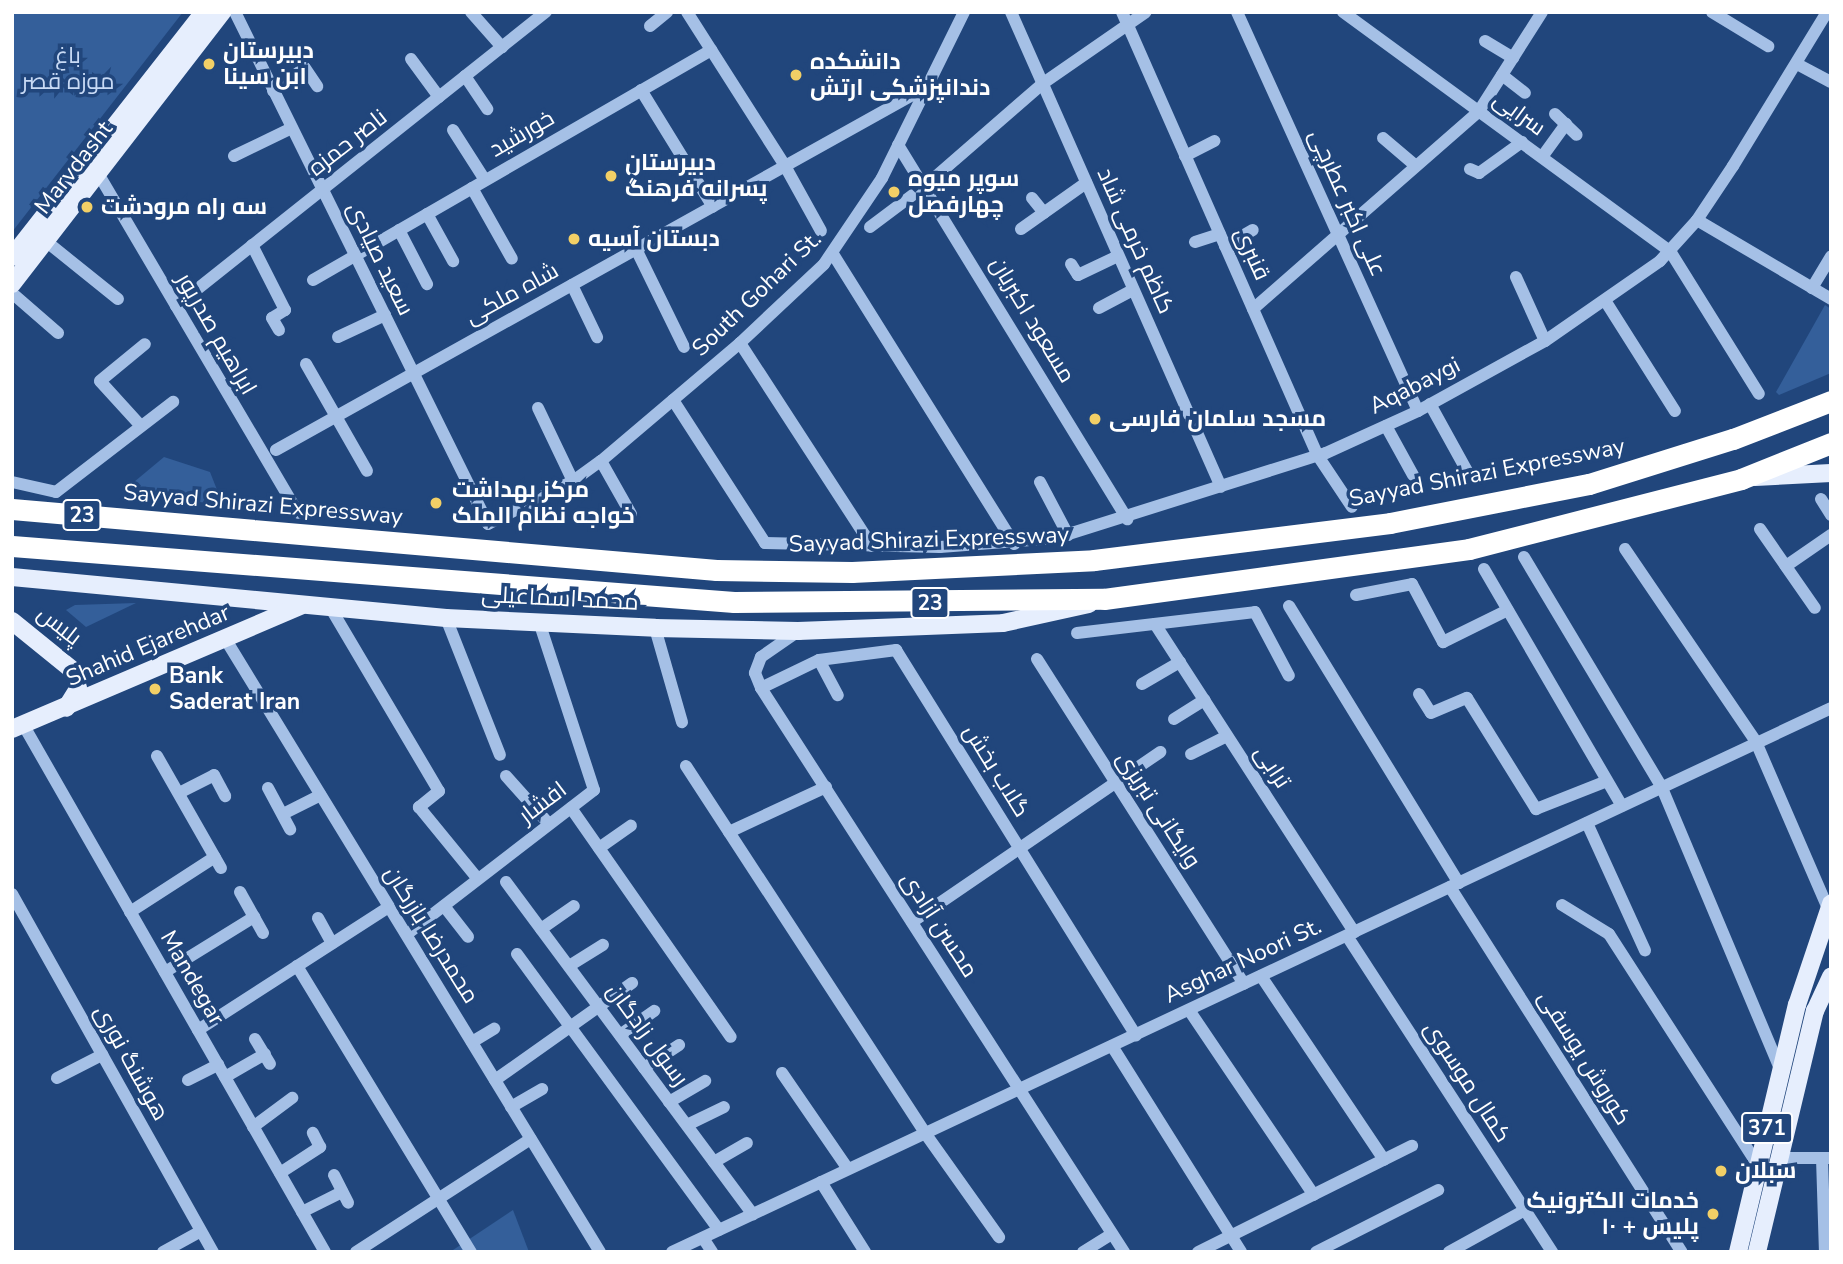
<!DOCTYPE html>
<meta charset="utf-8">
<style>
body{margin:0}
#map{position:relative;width:1843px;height:1264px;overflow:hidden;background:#21467c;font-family:"Nunito Sans",Cairo,sans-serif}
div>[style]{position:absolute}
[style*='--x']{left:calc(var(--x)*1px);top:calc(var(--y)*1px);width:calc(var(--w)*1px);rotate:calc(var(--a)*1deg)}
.green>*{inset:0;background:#345f9a}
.minor>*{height:12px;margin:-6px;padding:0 6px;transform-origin:6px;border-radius:6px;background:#a5c0e6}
.major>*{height:18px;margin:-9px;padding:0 9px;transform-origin:9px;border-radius:9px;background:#e6eefd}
.highway>*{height:21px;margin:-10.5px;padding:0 10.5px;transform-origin:10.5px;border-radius:10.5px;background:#fff}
.dots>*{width:19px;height:19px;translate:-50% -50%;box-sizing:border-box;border:4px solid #21467c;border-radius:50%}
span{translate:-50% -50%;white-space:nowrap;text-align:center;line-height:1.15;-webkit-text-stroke:7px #21467c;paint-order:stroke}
.shield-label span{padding:2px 5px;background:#21467c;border:2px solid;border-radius:5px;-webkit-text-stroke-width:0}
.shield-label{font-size:21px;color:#fff;font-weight:700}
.poi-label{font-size:23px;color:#fff;font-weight:700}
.left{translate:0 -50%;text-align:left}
.right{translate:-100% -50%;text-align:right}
.park-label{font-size:23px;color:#c8daf5}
.street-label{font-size:23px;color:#fff}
.frame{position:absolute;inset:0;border:14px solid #fff;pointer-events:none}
</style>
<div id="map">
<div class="green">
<i style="clip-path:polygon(12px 12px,183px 12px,12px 232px)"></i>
<i style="clip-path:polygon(1825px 305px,1831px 309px,1831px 373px,1779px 395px,1776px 392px)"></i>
<i style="clip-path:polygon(164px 457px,210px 472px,223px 505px,122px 492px)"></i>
<i style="clip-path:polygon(136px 603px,86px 627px,66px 610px,75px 605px)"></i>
<i style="clip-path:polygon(513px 1210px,529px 1252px,450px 1252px)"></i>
</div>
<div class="minor">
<i style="--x:235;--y:12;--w:571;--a:63.7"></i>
<i style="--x:488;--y:524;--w:95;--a:-26.8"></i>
<i style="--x:573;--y:481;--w:34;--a:-36"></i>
<i style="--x:601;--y:461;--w:182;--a:-40.3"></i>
<i style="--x:740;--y:343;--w:115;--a:-43.2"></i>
<i style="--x:824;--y:264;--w:104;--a:-56"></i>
<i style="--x:882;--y:178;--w:185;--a:-63.7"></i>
<i style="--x:471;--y:12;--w:47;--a:48.5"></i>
<i style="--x:687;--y:12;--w:183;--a:57.5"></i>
<i style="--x:785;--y:166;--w:74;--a:61"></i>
<i style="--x:1011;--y:12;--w:519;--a:66.15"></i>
<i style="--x:1122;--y:12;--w:485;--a:66.2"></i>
<i style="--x:1318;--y:456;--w:61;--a:56.3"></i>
<i style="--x:1237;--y:12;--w:438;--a:65.6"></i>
<i style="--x:1343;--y:12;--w:405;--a:36.2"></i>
<i style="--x:1670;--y:251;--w:168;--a:58.1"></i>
<i style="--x:1712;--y:12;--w:66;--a:31.3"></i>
<i style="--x:650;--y:26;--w:22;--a:-39"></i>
<i style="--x:1485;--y:41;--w:33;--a:31"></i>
<i style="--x:411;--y:59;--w:47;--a:53.6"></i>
<i style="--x:1797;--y:64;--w:38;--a:28"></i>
<i style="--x:1502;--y:75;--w:29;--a:38"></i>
<i style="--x:465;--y:76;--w:40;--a:56"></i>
<i style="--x:641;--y:90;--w:137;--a:58.4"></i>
<i style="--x:273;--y:91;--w:39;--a:-36"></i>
<i style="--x:305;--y:68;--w:22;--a:56"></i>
<i style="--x:1555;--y:114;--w:30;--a:44"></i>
<i style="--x:453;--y:130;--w:59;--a:57.4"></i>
<i style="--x:1383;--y:138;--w:43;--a:40.3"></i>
<i style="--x:898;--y:145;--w:439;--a:58.5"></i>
<i style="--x:234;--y:156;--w:64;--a:-25.8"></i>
<i style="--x:1185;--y:156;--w:33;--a:-27"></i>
<i style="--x:1542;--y:157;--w:41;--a:-54"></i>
<i style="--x:1470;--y:169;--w:10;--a:24"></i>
<i style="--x:1479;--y:173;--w:53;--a:-35.8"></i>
<i style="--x:99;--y:175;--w:392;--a:59.5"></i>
<i style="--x:472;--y:188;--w:81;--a:60.6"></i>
<i style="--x:1032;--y:198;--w:19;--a:51"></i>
<i style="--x:427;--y:214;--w:54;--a:61"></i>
<i style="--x:1697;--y:220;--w:156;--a:30.5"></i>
<i style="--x:870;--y:227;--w:70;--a:-36.9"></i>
<i style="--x:926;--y:185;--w:154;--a:-41"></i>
<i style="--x:1042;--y:84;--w:126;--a:-34.7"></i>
<i style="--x:1021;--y:229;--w:80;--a:-35.3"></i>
<i style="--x:399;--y:230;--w:61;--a:62.6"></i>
<i style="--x:47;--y:242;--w:91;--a:38.8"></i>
<i style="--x:1195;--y:242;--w:26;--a:-18"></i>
<i style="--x:252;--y:245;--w:73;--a:63.1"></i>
<i style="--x:285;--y:310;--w:15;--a:148"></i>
<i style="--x:272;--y:318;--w:14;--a:60"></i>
<i style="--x:1225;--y:246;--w:32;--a:-30"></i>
<i style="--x:636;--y:249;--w:109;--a:63.9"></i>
<i style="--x:833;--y:254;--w:342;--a:58"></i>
<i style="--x:1071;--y:264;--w:13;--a:58"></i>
<i style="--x:1078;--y:275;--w:44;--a:-25.4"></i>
<i style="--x:1516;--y:277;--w:70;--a:65.6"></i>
<i style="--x:313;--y:280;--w:460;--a:-30"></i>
<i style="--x:572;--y:285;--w:58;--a:64.3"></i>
<i style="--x:1812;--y:288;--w:37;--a:-59"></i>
<i style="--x:12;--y:293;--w:61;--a:41"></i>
<i style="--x:1606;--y:302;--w:129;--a:57.7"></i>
<i style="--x:176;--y:306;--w:473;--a:-38.5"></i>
<i style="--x:1099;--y:308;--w:38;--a:-28"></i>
<i style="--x:1253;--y:309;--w:300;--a:-41.2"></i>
<i style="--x:1479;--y:111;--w:117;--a:-57.5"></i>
<i style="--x:338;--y:337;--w:52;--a:-25.1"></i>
<i style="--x:740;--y:343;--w:242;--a:57"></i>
<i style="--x:306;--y:364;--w:123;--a:60.3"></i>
<i style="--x:673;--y:400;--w:170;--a:57.2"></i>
<i style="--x:765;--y:543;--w:175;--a:1.3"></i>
<i style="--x:940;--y:547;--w:116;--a:-4.4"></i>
<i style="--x:1056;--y:538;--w:283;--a:-17.5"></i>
<i style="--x:1326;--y:453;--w:101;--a:-24.5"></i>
<i style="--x:1418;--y:411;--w:145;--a:-28.9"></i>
<i style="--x:1545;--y:341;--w:140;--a:-34.8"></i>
<i style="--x:1660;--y:261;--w:55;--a:-47.9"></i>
<i style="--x:1697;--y:220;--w:65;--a:-56.3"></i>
<i style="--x:1733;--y:166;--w:180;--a:-58.6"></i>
<i style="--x:1430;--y:404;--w:77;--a:61.1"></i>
<i style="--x:538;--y:408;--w:81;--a:64.4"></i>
<i style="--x:140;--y:425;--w:59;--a:-132.3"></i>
<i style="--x:100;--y:381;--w:58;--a:-39.4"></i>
<i style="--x:1386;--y:426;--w:56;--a:61.1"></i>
<i style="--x:276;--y:450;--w:743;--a:-29.15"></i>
<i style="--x:601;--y:461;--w:61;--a:60.5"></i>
<i style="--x:12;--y:482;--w:45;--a:12.8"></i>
<i style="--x:56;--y:492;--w:148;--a:-37.6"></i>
<i style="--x:1040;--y:482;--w:60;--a:62.2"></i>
<i style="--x:1821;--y:499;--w:19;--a:58"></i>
<i style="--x:1760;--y:529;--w:96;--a:55.2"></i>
<i style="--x:1625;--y:549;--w:233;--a:55.8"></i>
<i style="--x:1756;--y:742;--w:184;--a:66.6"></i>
<i style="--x:1524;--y:557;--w:269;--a:59.1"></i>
<i style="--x:1662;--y:788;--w:307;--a:67.2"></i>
<i style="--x:1786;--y:566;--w:55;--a:-34.6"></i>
<i style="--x:1484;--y:569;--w:274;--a:59.8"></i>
<i style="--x:1356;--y:595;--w:57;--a:-11.1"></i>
<i style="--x:1412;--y:584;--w:66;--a:61.9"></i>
<i style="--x:1443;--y:642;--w:72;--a:-26.2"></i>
<i style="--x:1289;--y:606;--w:325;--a:58.5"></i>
<i style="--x:330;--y:607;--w:214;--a:59.4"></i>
<i style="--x:439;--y:791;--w:26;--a:141"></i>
<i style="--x:419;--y:807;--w:93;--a:50.7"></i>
<i style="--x:446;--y:618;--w:147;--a:68.5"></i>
<i style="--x:1155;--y:624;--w:367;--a:57.1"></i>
<i style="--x:655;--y:628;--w:98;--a:74"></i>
<i style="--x:797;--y:632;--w:44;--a:145.2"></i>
<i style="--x:761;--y:657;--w:17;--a:111"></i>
<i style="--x:755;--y:673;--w:16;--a:68"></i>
<i style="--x:761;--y:688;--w:671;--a:57.23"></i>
<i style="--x:1077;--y:633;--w:179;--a:-6.7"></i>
<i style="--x:1255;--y:612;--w:72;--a:62"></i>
<i style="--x:226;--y:640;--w:717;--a:58.57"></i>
<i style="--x:1037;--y:659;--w:385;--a:57.5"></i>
<i style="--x:819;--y:660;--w:40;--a:62"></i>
<i style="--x:1142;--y:684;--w:44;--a:-30.1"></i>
<i style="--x:761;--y:688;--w:64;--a:-25.8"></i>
<i style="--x:819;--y:660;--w:78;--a:-7.4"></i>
<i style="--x:896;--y:650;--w:454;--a:58.1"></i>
<i style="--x:1419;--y:694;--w:22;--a:58"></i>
<i style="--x:1431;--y:713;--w:39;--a:-23"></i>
<i style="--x:1467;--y:698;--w:131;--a:58.1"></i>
<i style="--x:1536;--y:809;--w:76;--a:-21.5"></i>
<i style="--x:1174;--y:719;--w:36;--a:-32"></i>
<i style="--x:24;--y:726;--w:606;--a:60.22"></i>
<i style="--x:1191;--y:754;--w:40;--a:-26.6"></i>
<i style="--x:157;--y:756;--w:129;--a:60.3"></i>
<i style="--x:686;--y:766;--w:438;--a:56.9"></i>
<i style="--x:925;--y:1133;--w:128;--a:54.6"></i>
<i style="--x:506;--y:776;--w:64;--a:48.1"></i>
<i style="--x:268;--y:788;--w:47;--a:61.8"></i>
<i style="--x:179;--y:793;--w:39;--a:-27"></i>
<i style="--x:214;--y:775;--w:24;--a:62"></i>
<i style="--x:571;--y:808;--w:279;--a:55.1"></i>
<i style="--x:283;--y:814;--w:42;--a:-26.6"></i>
<i style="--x:1587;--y:823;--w:140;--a:65.5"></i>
<i style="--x:729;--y:832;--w:107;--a:-24.9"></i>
<i style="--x:599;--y:848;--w:39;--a:-35"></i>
<i style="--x:506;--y:882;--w:414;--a:53.4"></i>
<i style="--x:1450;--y:887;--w:432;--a:57.6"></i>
<i style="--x:240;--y:892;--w:47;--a:60.7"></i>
<i style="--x:12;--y:894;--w:411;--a:60.7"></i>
<i style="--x:1562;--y:905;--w:55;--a:31.7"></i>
<i style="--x:1609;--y:934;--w:275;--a:57.2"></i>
<i style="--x:444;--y:906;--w:39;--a:52"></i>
<i style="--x:130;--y:912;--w:101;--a:-32.9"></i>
<i style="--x:318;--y:918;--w:29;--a:61"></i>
<i style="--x:912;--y:922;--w:301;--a:-34.4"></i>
<i style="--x:541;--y:929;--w:40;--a:-34.9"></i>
<i style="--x:411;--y:931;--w:231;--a:-37.6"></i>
<i style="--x:594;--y:790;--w:177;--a:-108.1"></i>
<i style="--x:1347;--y:936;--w:377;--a:57"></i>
<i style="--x:517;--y:954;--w:342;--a:53.8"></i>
<i style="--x:297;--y:966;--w:335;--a:58.7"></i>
<i style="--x:569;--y:966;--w:40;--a:-32"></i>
<i style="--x:165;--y:972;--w:105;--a:-31.7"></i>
<i style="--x:1261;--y:976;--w:221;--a:56.2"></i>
<i style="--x:1189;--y:1010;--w:223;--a:56"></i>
<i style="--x:198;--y:1030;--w:227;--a:-32.8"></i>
<i style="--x:620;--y:1035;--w:42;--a:-35.2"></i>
<i style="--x:255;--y:1039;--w:29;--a:59"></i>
<i style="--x:472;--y:1042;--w:26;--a:-31"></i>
<i style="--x:1112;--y:1046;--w:243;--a:57.9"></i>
<i style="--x:644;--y:1068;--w:42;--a:-33.3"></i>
<i style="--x:782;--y:1073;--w:116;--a:55.5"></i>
<i style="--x:225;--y:1077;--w:46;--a:-29.9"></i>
<i style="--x:57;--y:1078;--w:51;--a:-27.1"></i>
<i style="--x:188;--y:1080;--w:34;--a:-27"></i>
<i style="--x:495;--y:1080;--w:168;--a:-35.3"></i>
<i style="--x:669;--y:1102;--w:42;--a:-30.3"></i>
<i style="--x:511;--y:1107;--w:36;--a:-30"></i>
<i style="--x:687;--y:1125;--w:41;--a:-25.9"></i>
<i style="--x:253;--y:1127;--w:49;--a:-36.6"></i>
<i style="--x:1780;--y:1158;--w:51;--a:0"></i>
<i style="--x:1822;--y:1158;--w:94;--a:88.2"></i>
<i style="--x:714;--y:1162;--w:38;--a:-30"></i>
<i style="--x:280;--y:1173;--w:48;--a:-33"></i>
<i style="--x:320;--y:1147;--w:16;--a:-117"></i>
<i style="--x:334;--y:1175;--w:31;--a:63"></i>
<i style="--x:821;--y:1182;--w:83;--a:57.8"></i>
<i style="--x:302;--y:1212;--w:45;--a:-26.6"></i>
<i style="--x:703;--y:1238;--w:17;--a:57"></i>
<i style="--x:163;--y:1252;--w:43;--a:-28.9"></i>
<i style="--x:356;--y:1252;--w:208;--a:-32.9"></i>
<i style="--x:672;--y:1252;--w:1280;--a:-25.14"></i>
<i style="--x:1083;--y:1252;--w:34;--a:-32"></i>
<i style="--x:1198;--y:1252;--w:239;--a:-26.4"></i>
<i style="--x:1316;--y:1252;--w:137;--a:-26.9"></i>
<i style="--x:1449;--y:1252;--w:87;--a:-28.9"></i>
</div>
<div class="major">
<i style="--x:12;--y:257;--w:311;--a:-51.9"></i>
<i style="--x:12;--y:284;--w:344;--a:-52.3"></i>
<i style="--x:1755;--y:477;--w:76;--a:-3"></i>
<i style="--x:12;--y:577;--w:436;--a:5.4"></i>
<i style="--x:446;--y:618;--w:209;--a:2.7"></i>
<i style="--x:655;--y:628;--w:143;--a:1.2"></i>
<i style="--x:798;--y:631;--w:205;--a:-2.2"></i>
<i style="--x:1003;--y:623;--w:88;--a:-12.5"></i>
<i style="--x:12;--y:621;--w:81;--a:39"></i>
<i style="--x:75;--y:672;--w:17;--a:80"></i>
<i style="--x:78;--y:689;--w:22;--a:122"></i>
<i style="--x:12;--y:729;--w:314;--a:-23.1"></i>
<i style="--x:1738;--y:1252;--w:254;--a:-76.6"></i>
<i style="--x:1797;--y:1005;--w:107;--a:-71.4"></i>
<i style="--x:1757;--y:1252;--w:248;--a:-76.5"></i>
<i style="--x:1815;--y:1011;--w:38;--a:-65"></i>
</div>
<div class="highway">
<i style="--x:12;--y:509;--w:707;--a:4.95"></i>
<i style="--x:716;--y:570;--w:136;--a:0.8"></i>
<i style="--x:852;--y:572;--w:242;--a:-2.8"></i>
<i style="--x:1094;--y:560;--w:298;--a:-7.1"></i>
<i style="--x:1390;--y:523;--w:203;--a:-11.1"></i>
<i style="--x:1589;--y:484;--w:151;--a:-17.4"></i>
<i style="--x:1733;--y:439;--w:105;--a:-21.2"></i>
<i style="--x:12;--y:546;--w:724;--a:4.44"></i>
<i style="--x:734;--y:602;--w:370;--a:-0.5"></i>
<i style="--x:1104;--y:599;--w:368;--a:-7.8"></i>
<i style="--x:1469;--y:549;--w:281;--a:-14.4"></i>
<i style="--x:1741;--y:479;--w:97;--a:-21.8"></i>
</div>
<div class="dots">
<i style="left:209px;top:64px;background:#f2cf66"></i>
<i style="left:796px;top:75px;background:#f2cf66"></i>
<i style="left:611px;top:176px;background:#f2cf66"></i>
<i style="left:894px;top:192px;background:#f2cf66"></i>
<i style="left:87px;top:207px;background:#f2cf66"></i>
<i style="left:574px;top:239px;background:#f2cf66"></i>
<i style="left:1095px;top:419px;background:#f2cf66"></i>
<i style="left:436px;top:503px;background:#f2cf66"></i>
<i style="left:155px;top:689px;background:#f2cf66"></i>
<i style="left:1721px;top:1171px;background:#f2cf66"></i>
<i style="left:1713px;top:1214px;background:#f2cf66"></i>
</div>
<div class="shield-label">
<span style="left:82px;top:515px">23</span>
<span style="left:930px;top:603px">23</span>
<span style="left:1767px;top:1128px">371</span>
</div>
<div class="poi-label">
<span class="left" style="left:223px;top:64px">دبیرستان<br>ابن سینا</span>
<span class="left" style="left:810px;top:75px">دانشکده<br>دندانپزشکی ارتش</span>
<span class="left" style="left:625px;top:176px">دبیرستان<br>پسرانه فرهنگ</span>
<span class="left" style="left:908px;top:192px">سوپر میوه<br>چهارفصل</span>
<span class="left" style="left:101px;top:207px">سه راه مرودشت</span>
<span class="left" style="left:588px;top:239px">دبستان آسیه</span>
<span class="left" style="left:1109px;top:419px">مسجد سلمان فارسی</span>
<span class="left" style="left:452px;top:503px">مرکز بهداشت<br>خواجه نظام الملک</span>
<span class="left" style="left:169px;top:689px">Bank<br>Saderat Iran</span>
<span class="left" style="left:1735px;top:1171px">سبلان</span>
<span class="right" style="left:1699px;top:1214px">خدمات الکترونیک<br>پلیس + ۱۰</span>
</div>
<div class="park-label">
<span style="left:68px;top:69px">باغ<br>موزه قصر</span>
</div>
<div class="street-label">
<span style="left:1519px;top:114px;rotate:36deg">سرایی</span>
<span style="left:522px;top:134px;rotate:-30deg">خورشید</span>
<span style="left:348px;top:143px;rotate:-38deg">ناصر حمزه</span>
<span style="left:74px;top:168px;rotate:-52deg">Marvdasht</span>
<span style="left:1347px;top:203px;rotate:66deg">علی اکبر عطرچی</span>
<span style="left:1135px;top:241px;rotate:66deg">کاظم خرمی شاد</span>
<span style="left:1252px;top:254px;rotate:66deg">قنبری</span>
<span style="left:380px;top:259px;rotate:64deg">سعید صیادی</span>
<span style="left:512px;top:294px;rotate:-29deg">شاه ملکی</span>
<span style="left:757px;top:294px;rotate:-44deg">South Gohari St.</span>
<span style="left:1032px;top:320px;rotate:59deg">مسعود اکبریان</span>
<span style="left:216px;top:334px;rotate:60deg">ابراهیم صدرپور</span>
<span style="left:1415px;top:386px;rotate:-27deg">Aqabaygi</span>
<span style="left:1487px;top:473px;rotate:-11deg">Sayyad Shirazi Expressway</span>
<span style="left:263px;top:505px;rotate:5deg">Sayyad Shirazi Expressway</span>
<span style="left:929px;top:540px;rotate:-2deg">Sayyad Shirazi Expressway</span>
<span style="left:560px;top:599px;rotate:3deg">محمد اسماعیلی</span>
<span style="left:59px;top:626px;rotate:38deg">پلیس</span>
<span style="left:148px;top:646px;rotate:-23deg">Shahid Ejarehdar</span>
<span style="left:1272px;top:767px;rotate:57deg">ترابی</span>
<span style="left:996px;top:771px;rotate:58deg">گلاب بخش</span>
<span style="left:543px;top:803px;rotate:-37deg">افشار</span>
<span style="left:1158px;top:810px;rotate:57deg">وایگانی تبریزی</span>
<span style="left:939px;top:925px;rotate:57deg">محسن آزادی</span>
<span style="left:431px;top:935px;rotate:58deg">محمدرضا بازرگان</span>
<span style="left:1243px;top:961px;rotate:-25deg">Asghar Noori St.</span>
<span style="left:192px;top:978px;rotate:60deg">Mandegar</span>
<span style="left:647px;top:1035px;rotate:54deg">رسول زادگان</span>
<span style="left:1584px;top:1058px;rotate:58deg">کوروش یوسفی</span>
<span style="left:131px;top:1063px;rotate:61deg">هوشنگ نوری</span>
<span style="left:1467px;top:1082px;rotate:57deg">کمال موسوی</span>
</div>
<div class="frame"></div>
</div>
